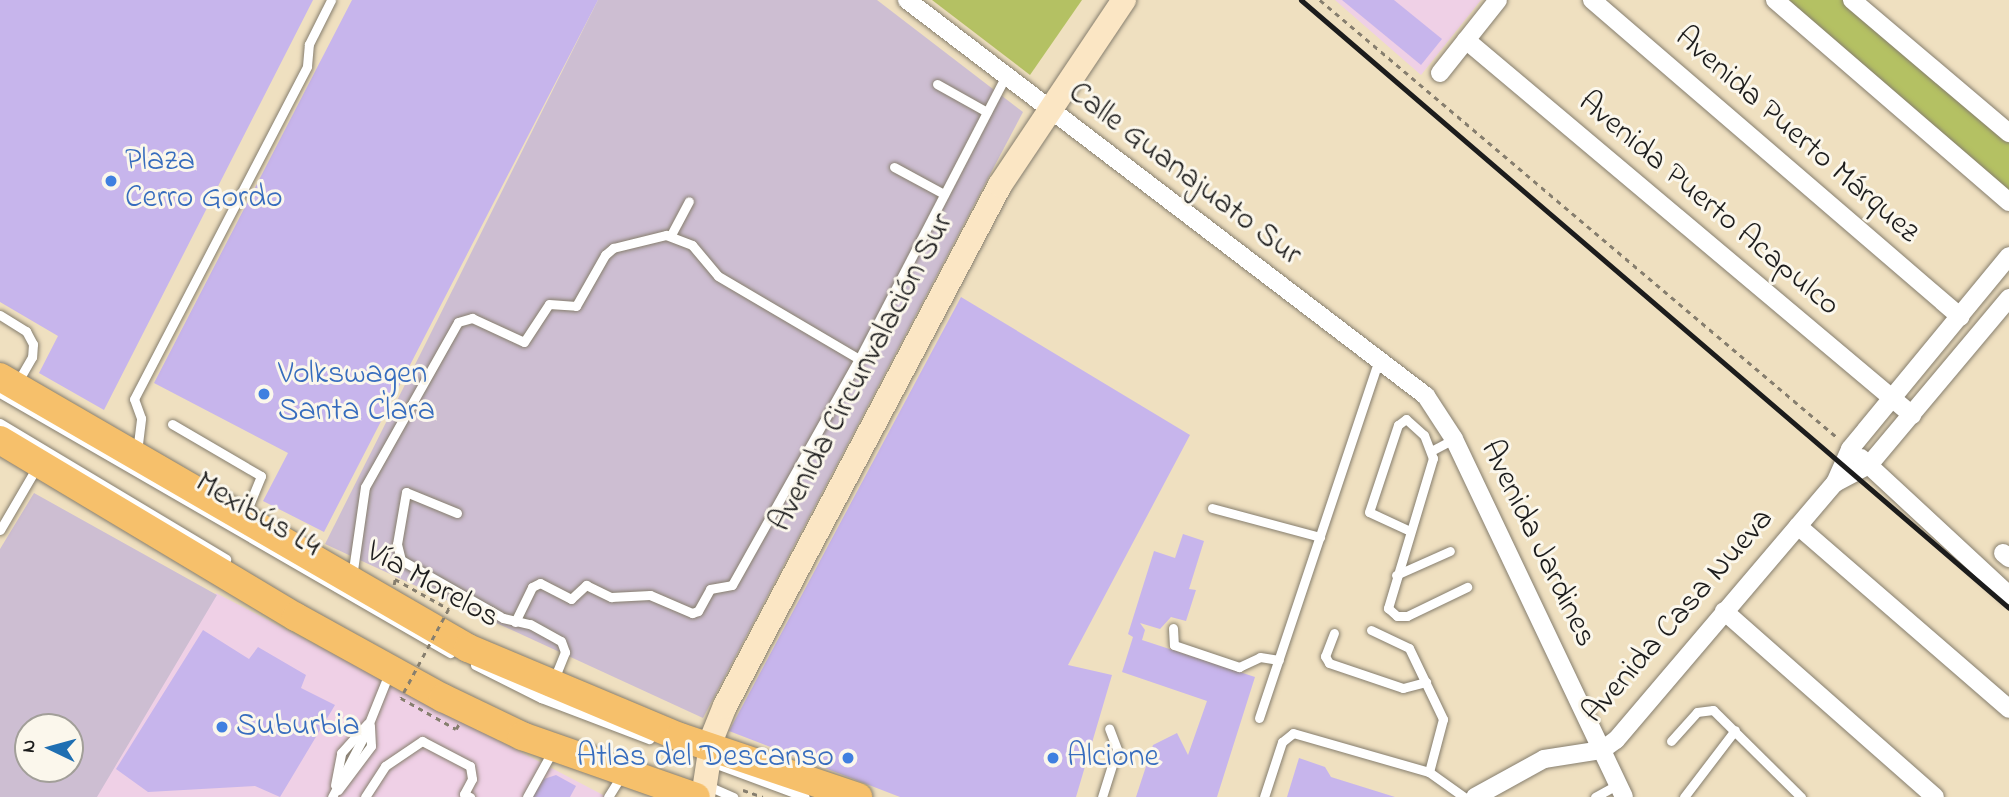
<!DOCTYPE html>
<meta charset="utf-8">
<style>
body{margin:0}
#map{position:relative;width:2009px;height:797px;overflow:hidden;background:#efe0c0;font-family:"Indie Flower",sans-serif}
div>[style]{position:absolute}
[style*='--x']{left:calc(var(--x)*1px);top:calc(var(--y)*1px);width:calc(var(--w)*1px);rotate:calc(var(--a)*1deg)}
.built>*{inset:0;background:#efd0e6}
.industrial>*{inset:0;background:#cdbed2}
.green>*{inset:0;background:#b4c163}
.building>*{inset:0;background:#c7b5ec}
.path>*{height:2.5px;margin-top:-1.25px;transform-origin:0;background:repeating-linear-gradient(90deg,#867e6e 0 5px,transparent 0 10px)}
.roads{filter:drop-shadow(0 0 2px #867e6e) drop-shadow(0 0 2px #867e6e)}
.lane>*{height:9px;margin:-4.5px;padding:0 4.5px;transform-origin:4.5px;border-radius:4.5px;background:#fff}
.street>*{height:18px;margin:-9px;padding:0 9px;transform-origin:9px;border-radius:9px;background:#fff}
.secondary>*{height:24px;margin:-12px;padding:0 12px;transform-origin:12px;border-radius:12px;background:#fbe6c4}
.primary>*{height:28px;margin:-14px;padding:0 14px;transform-origin:14px;border-radius:14px;background:#f6c06b}
.rail>*{height:5px;margin:-2.5px;padding:0 2.5px;transform-origin:2.5px;border-radius:2.5px;background:#1c1c1c}
.path-bridge>*{height:2.5px;margin-top:-1.25px;transform-origin:0;background:repeating-linear-gradient(90deg,#867e6e 0 5px,transparent 0 10px)}
.dots>*{width:19px;height:19px;translate:-50% -50%;box-sizing:border-box;border:4px solid #fbf7ec;border-radius:50%}
span{translate:-50% -50%;white-space:nowrap;text-align:center;line-height:1.15;-webkit-text-stroke:6px #fbf7ec;paint-order:stroke}
.street-label{font-size:32px;color:#1c1c1c}
.shop-label{font-size:32px;color:#366cbe}
.left{translate:0 -50%;text-align:left}
.right{translate:-100% -50%;text-align:right}
.north{position:absolute;left:14px;top:713px;width:70px;height:70px;box-sizing:border-box;background:#fbf7ec;border:2px solid #a29f99;border-radius:50%;rotate:275deg;font-size:19px;font-weight:700;line-height:28px;text-align:center;color:#1c1c1c}
.north::after{content:'';display:block;margin:auto;width:24px;height:32px;background:#1f6fb2;clip-path:polygon(50% 0,100% 100%,50% 72%,0 100%)}
</style>
<div id="map">
<div class="built">
<i style="clip-path:polygon(1335px 0,1481px 0,1421px 75px)"></i>
<i style="clip-path:polygon(216px 593px,607px 797px,92px 797px)"></i>
</div>
<div class="industrial">
<i style="clip-path:polygon(598px 0,877px 0,1023px 112px,703px 718px,325px 544px)"></i>
<i style="clip-path:polygon(evenodd,34px 493px,217px 595px,97px 797px,0 797px,0 549px,34px 493px,70px 727px,70px 769px,28px 769px,28px 727px,70px 727px)"></i>
</div>
<div class="green">
<i style="clip-path:polygon(932px 0,1082px 0,1030px 75px)"></i>
<i style="clip-path:polygon(1786px 0,1846px 0,2009px 140px,2009px 193px)"></i>
</div>
<div class="building">
<i style="clip-path:polygon(0 0,313px 0,104px 410px,39px 373px,58px 336px,0 302px)"></i>
<i style="clip-path:polygon(352px 0,598px 0,324px 532px,263px 501px,288px 453px,154px 383px)"></i>
<i style="clip-path:polygon(1342px 0,1394px 0,1442px 39px,1421px 65px)"></i>
<i style="clip-path:polygon(961px 297px,1190px 435px,1068px 665px,1112px 675px,1076px 797px,900px 797px,729px 731px)"></i>
<i style="clip-path:polygon(1183px 534px,1204px 541px,1189px 589px,1196px 590px,1186px 621px,1171px 617px,1160px 629px,1140px 623px,1145px 630px,1142px 640px,1255px 677px,1217px 797px,1136px 797px,1153px 745px,1177px 733px,1188px 755px,1207px 701px,1122px 672px,1133px 637px,1128px 634px,1154px 551px,1175px 558px)"></i>
<i style="clip-path:polygon(203px 630px,249px 659px,258px 647px,306px 675px,301px 688px,335px 705px,280px 797px,255px 786px,148px 792px,116px 769px)"></i>
<i style="clip-path:polygon(1299px 758px,1325px 767px,1331px 777px,1395px 797px,1287px 797px)"></i>
<i style="clip-path:polygon(556px 775px,576px 786px,570px 797px,533px 797px,544px 779px)"></i>
</div>
<div class="path">
<i style="--x:1320;--y:0;--w:678;--a:40.22"></i>
<i style="--x:743;--y:790;--w:21;--a:19"></i>
</div>
<div class="roads">
<div class="lane">
<i style="--x:937;--y:84;--w:57;--a:29.2"></i>
<i style="--x:894;--y:167;--w:57;--a:28.4"></i>
<i style="--x:671;--y:235;--w:38;--a:-62"></i>
<i style="--x:0;--y:315;--w:31;--a:32"></i>
<i style="--x:26;--y:331;--w:15;--a:62"></i>
<i style="--x:33;--y:344;--w:13;--a:94"></i>
<i style="--x:32;--y:357;--w:28;--a:120"></i>
<i style="--x:0;--y:393;--w:520;--a:30.02"></i>
<i style="--x:0;--y:423;--w:264;--a:31"></i>
<i style="--x:172;--y:424;--w:103;--a:30.3"></i>
<i style="--x:261;--y:476;--w:42;--a:112.3"></i>
<i style="--x:1433;--y:450;--w:24;--a:-28"></i>
<i style="--x:137;--y:452;--w:34;--a:-83"></i>
<i style="--x:141;--y:418;--w:20;--a:-110"></i>
<i style="--x:134;--y:399;--w:375;--a:-62.5"></i>
<i style="--x:307;--y:66;--w:22;--a:-85"></i>
<i style="--x:309;--y:44;--w:49;--a:-63.4"></i>
<i style="--x:1212;--y:508;--w:112;--a:15"></i>
<i style="--x:457;--y:513;--w:55;--a:-157.6"></i>
<i style="--x:406;--y:492;--w:53;--a:99.8"></i>
<i style="--x:397;--y:544;--w:16;--a:76"></i>
<i style="--x:401;--y:560;--w:117;--a:29.6"></i>
<i style="--x:503;--y:618;--w:28;--a:13"></i>
<i style="--x:530;--y:624;--w:35;--a:29"></i>
<i style="--x:561;--y:641;--w:12;--a:70"></i>
<i style="--x:565;--y:652;--w:31;--a:112"></i>
<i style="--x:0;--y:530;--w:75;--a:-59.7"></i>
<i style="--x:1410;--y:531;--w:45;--a:-155.1"></i>
<i style="--x:1369;--y:512;--w:92;--a:-71.6"></i>
<i style="--x:1398;--y:425;--w:10;--a:-37"></i>
<i style="--x:1406;--y:419;--w:24;--a:42"></i>
<i style="--x:1424;--y:435;--w:25;--a:69"></i>
<i style="--x:1433;--y:458;--w:157;--a:106.7"></i>
<i style="--x:1388;--y:608;--w:12;--a:42"></i>
<i style="--x:1397;--y:616;--w:10;--a:0"></i>
<i style="--x:1407;--y:616;--w:67;--a:-25.8"></i>
<i style="--x:1396;--y:575;--w:59;--a:-24"></i>
<i style="--x:352;--y:577;--w:91;--a:-81.8"></i>
<i style="--x:365;--y:487;--w:189;--a:-60.6"></i>
<i style="--x:458;--y:322;--w:15;--a:-16"></i>
<i style="--x:472;--y:318;--w:57;--a:24.8"></i>
<i style="--x:524;--y:342;--w:45;--a:-56.7"></i>
<i style="--x:549;--y:304;--w:27;--a:4"></i>
<i style="--x:576;--y:306;--w:59;--a:-60.4"></i>
<i style="--x:605;--y:255;--w:11;--a:-41"></i>
<i style="--x:613;--y:248;--w:55;--a:-13.8"></i>
<i style="--x:666;--y:235;--w:28;--a:21"></i>
<i style="--x:692;--y:245;--w:40;--a:50"></i>
<i style="--x:718;--y:276;--w:164;--a:30.5"></i>
<i style="--x:515;--y:622;--w:39;--a:-64"></i>
<i style="--x:532;--y:587;--w:9;--a:-27"></i>
<i style="--x:540;--y:583;--w:35;--a:27"></i>
<i style="--x:571;--y:599;--w:21;--a:-43"></i>
<i style="--x:586;--y:585;--w:28;--a:26"></i>
<i style="--x:611;--y:597;--w:39;--a:-3"></i>
<i style="--x:650;--y:595;--w:46;--a:23.2"></i>
<i style="--x:692;--y:613;--w:6;--a:-18"></i>
<i style="--x:698;--y:611;--w:25;--a:-61"></i>
<i style="--x:710;--y:589;--w:22;--a:-10"></i>
<i style="--x:732;--y:585;--w:259;--a:-60.7"></i>
<i style="--x:859;--y:359;--w:319;--a:-62.6"></i>
<i style="--x:1173;--y:628;--w:17;--a:87"></i>
<i style="--x:1174;--y:645;--w:69;--a:18.7"></i>
<i style="--x:1239;--y:667;--w:23;--a:-25"></i>
<i style="--x:1260;--y:657;--w:19;--a:9"></i>
<i style="--x:1371;--y:630;--w:42;--a:25.3"></i>
<i style="--x:1409;--y:648;--w:79;--a:64.4"></i>
<i style="--x:1443;--y:719;--w:55;--a:104.8"></i>
<i style="--x:1334;--y:633;--w:25;--a:111"></i>
<i style="--x:1325;--y:656;--w:8;--a:60"></i>
<i style="--x:1329;--y:663;--w:78;--a:18.7"></i>
<i style="--x:1403;--y:688;--w:24;--a:-15"></i>
<i style="--x:475;--y:665;--w:74;--a:26.6"></i>
<i style="--x:541;--y:698;--w:116;--a:20.8"></i>
<i style="--x:1259;--y:718;--w:378;--a:-71.5"></i>
<i style="--x:1671;--y:741;--w:39;--a:-48"></i>
<i style="--x:1697;--y:712;--w:16;--a:-7"></i>
<i style="--x:1713;--y:710;--w:124;--a:44.7"></i>
<i style="--x:711;--y:762;--w:100;--a:20.4"></i>
<i style="--x:335;--y:785;--w:33;--a:-79"></i>
<i style="--x:341;--y:753;--w:40;--a:-48"></i>
<i style="--x:706;--y:785;--w:30;--a:24"></i>
<i style="--x:338;--y:790;--w:55;--a:-53.1"></i>
<i style="--x:371;--y:746;--w:21;--a:-93"></i>
<i style="--x:332;--y:797;--w:67;--a:-62.3"></i>
<i style="--x:363;--y:738;--w:72;--a:-68.1"></i>
<i style="--x:365;--y:797;--w:37;--a:-57"></i>
<i style="--x:385;--y:766;--w:45;--a:-34"></i>
<i style="--x:422;--y:741;--w:54;--a:27.5"></i>
<i style="--x:470;--y:766;--w:13;--a:81"></i>
<i style="--x:472;--y:779;--w:17;--a:118"></i>
<i style="--x:464;--y:794;--w:7;--a:27"></i>
<i style="--x:527;--y:797;--w:54;--a:-61"></i>
<i style="--x:608;--y:797;--w:25;--a:-58"></i>
<i style="--x:1102;--y:797;--w:50;--a:-72.6"></i>
<i style="--x:1117;--y:749;--w:22;--a:-111"></i>
<i style="--x:1264;--y:797;--w:58;--a:-71.9"></i>
<i style="--x:1282;--y:742;--w:14;--a:-39"></i>
<i style="--x:1293;--y:733;--w:141;--a:16"></i>
<i style="--x:1429;--y:772;--w:43;--a:35.5"></i>
<i style="--x:1595;--y:797;--w:26;--a:-29"></i>
<i style="--x:1684;--y:797;--w:84;--a:-52.7"></i>
</div>
<div class="street">
<i style="--x:907;--y:0;--w:653;--a:37.34"></i>
<i style="--x:1426;--y:396;--w:51;--a:56.9"></i>
<i style="--x:1454;--y:439;--w:396;--a:64.6"></i>
<i style="--x:1592;--y:0;--w:486;--a:40.7"></i>
<i style="--x:1775;--y:0;--w:309;--a:40.8"></i>
<i style="--x:1852;--y:0;--w:206;--a:40.3"></i>
<i style="--x:1466;--y:40;--w:583;--a:40.06"></i>
<i style="--x:1440;--y:73;--w:93;--a:-51.5"></i>
<i style="--x:1861;--y:458;--w:202;--a:42.8"></i>
<i style="--x:1835;--y:483;--w:38;--a:-28"></i>
<i style="--x:1869;--y:465;--w:218;--a:-50"></i>
<i style="--x:1798;--y:526;--w:279;--a:40.9"></i>
<i style="--x:2003;--y:553;--w:8;--a:40"></i>
<i style="--x:1724;--y:611;--w:281;--a:41.4"></i>
<i style="--x:1475;--y:797;--w:79;--a:-28.8"></i>
<i style="--x:1544;--y:759;--w:59;--a:-8.8"></i>
<i style="--x:1602;--y:750;--w:17;--a:-36"></i>
<i style="--x:1616;--y:740;--w:338;--a:-49.6"></i>
<i style="--x:1835;--y:483;--w:37;--a:-66"></i>
<i style="--x:1850;--y:449;--w:250;--a:-50.5"></i>
</div>
<div class="secondary">
<i style="--x:703;--y:797;--w:60;--a:-81.3"></i>
<i style="--x:712;--y:738;--w:35;--a:-68"></i>
<i style="--x:725;--y:706;--w:589;--a:-62.17"></i>
<i style="--x:1000;--y:185;--w:223;--a:-56.2"></i>
</div>
<div class="primary">
<i style="--x:0;--y:377;--w:541;--a:30.07"></i>
<i style="--x:468;--y:648;--w:230;--a:22.8"></i>
<i style="--x:680;--y:737;--w:188;--a:18.6"></i>
<i style="--x:0;--y:440;--w:345;--a:30.9"></i>
<i style="--x:296;--y:617;--w:168;--a:28.9"></i>
<i style="--x:443;--y:698;--w:88;--a:25.7"></i>
<i style="--x:522;--y:736;--w:184;--a:19.3"></i>
</div>
</div>
<div class="rail">
<i style="--x:1301;--y:0;--w:933;--a:40.65"></i>
</div>
<div class="path-bridge">
<i style="--x:394;--y:585;--w:6;--a:-81"></i>
<i style="--x:395;--y:579;--w:62;--a:29.1"></i>
<i style="--x:449;--y:609;--w:101;--a:118.3"></i>
<i style="--x:401;--y:698;--w:63;--a:29.4"></i>
<i style="--x:456;--y:729;--w:6;--a:-59"></i>
</div>
<div class="dots">
<i style="left:111px;top:181px;background:#3f7fe0"></i>
<i style="left:264px;top:394px;background:#3f7fe0"></i>
<i style="left:222px;top:727px;background:#3f7fe0"></i>
<i style="left:848px;top:758px;background:#3f7fe0"></i>
<i style="left:1053px;top:758px;background:#3f7fe0"></i>
</div>
<div class="street-label">
<span style="left:1796px;top:136px;rotate:41deg">Avenida Puerto Márquez</span>
<span style="left:1184px;top:175px;rotate:37deg">Calle Guanajuato Sur</span>
<span style="left:1708px;top:205px;rotate:40deg">Avenida Puerto Acapulco</span>
<span style="left:863px;top:373px;rotate:-62deg">Avenida Circunvalación Sur</span>
<span style="left:257px;top:516px;rotate:30deg">Mexibús L4</span>
<span style="left:1537px;top:544px;rotate:64deg">Avenida Jardines</span>
<span style="left:432px;top:586px;rotate:29deg">Vía Morelos</span>
<span style="left:1679px;top:617px;rotate:-49deg">Avenida Casa Nueva</span>
</div>
<div class="shop-label">
<span class="left" style="left:125px;top:181px">Plaza<br>Cerro Gordo</span>
<span class="left" style="left:278px;top:394px">Volkswagen<br>Santa Clara</span>
<span class="left" style="left:236px;top:727px">Suburbia</span>
<span class="right" style="left:834px;top:758px">Atlas del Descanso</span>
<span class="left" style="left:1067px;top:758px">Alcione</span>
</div>
<div class="north">N</div>
</div>
